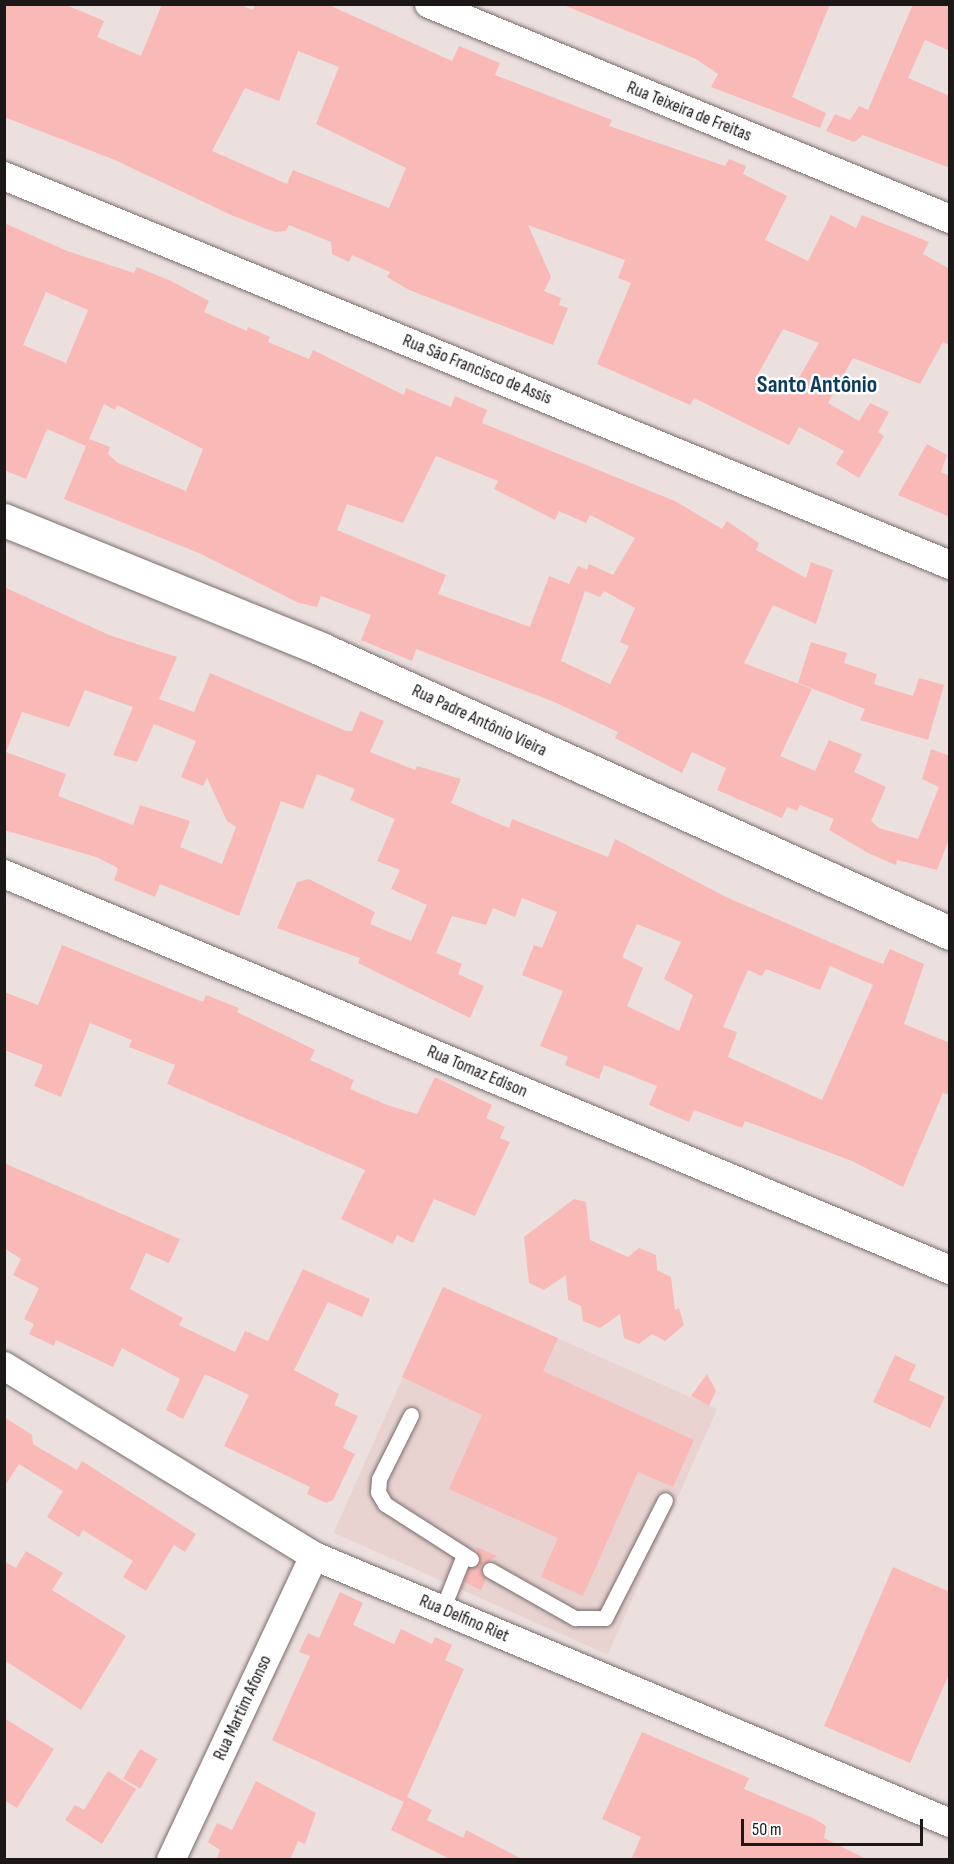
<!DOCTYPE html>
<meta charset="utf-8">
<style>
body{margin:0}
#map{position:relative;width:954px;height:1864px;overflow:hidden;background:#ece0df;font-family:"Sofia Sans Condensed",sans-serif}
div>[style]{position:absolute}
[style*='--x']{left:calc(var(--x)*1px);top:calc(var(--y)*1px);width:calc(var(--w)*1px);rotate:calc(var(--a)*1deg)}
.built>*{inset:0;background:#e8d3d1;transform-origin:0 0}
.building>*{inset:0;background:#f9b9b6;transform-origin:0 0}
.roads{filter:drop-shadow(0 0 2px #786d6c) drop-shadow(0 0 2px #786d6c)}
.lane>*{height:15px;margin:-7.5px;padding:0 7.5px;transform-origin:7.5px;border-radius:7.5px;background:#fff}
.street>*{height:28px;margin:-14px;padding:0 14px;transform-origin:14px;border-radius:14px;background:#fff}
.secondary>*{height:33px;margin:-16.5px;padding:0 16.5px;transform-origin:16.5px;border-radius:16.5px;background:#fff}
span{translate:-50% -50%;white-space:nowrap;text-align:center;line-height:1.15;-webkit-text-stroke:5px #fff;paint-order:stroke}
.street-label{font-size:18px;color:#1d1818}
.district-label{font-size:24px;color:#0c3d60;font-weight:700}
.frame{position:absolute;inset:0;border:6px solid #1d1818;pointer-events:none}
.scale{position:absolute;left:741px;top:1819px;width:182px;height:27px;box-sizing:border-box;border:3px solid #1d1818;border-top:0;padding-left:8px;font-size:18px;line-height:21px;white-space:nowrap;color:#1d1818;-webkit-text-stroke:4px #fff;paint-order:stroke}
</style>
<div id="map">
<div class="built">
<i style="left:443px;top:1287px;width:300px;height:269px;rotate:24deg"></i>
</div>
<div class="building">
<i style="clip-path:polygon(evenodd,4px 4px,64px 4px,104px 21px,97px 37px,141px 56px,162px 4px,238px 4px,253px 10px,255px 4px,327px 4px,452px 61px,459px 46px,500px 63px,495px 75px,612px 120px,609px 126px,725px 166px,729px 159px,746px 166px,743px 174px,787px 196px,765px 240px,808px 261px,831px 215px,856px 228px,862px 215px,929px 242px,923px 254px,950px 269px,950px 346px,943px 342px,920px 384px,853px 358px,828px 403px,859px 421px,870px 403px,889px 412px,878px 432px,884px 436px,859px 478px,836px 464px,844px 451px,799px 427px,789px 445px,694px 398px,690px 405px,597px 364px,631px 283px,618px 278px,625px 260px,528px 225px,551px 277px,544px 291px,561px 298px,559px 305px,568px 308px,553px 345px,409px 290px,387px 277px,390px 272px,352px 255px,349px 262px,332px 254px,331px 242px,289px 225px,286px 231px,275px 232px,231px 215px,115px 160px,4px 117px,4px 4px,298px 51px,339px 67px,316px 124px,406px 168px,389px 208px,293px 170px,287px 184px,212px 151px,245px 88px,279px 101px,298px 51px,4px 4px,783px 329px,819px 343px,790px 393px,758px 374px,783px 329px)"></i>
<i style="clip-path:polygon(561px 4px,830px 4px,792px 97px,826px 113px,820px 128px,711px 87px,718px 74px,696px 59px)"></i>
<i style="clip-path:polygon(913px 4px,950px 4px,950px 51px,925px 40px,908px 78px,950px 96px,950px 168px,863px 135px,854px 142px,826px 131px,835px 114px,850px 120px,859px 106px,868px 110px)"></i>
<i style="clip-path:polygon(evenodd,4px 223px,67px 251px,134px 273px,137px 267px,171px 281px,209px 301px,204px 312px,247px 331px,248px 327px,270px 337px,268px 342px,309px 359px,313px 350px,404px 395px,406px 388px,451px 407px,455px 396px,487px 410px,482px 423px,675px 501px,722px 529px,727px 521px,759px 543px,756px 550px,806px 578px,811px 562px,833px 570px,816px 624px,773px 605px,744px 663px,812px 689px,780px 756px,815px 771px,829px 740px,862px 754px,854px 772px,886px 787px,871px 821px,879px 828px,918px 839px,939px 787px,922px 779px,931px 749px,950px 756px,950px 837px,937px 870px,897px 860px,896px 865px,868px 853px,829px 830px,834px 819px,800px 805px,797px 811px,787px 807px,782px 818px,717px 790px,726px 768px,692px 752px,682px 773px,615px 738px,618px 732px,552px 701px,416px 649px,412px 661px,361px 640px,371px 615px,321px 596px,317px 607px,299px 603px,199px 553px,64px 499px,89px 439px,110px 447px,108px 454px,118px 463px,186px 491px,203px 449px,117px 405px,115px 410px,104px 404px,86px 446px,47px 429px,26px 479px,4px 470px,4px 223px,46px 292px,88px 310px,66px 363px,23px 345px,46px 292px,4px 223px,436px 456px,498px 481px,494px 489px,555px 520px,559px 511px,586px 523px,590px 515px,635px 538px,613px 575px,589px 564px,587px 570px,578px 566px,569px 584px,549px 576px,530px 627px,438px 594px,446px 575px,337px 530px,347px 504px,403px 523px,436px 456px,4px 223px,585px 591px,600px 597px,604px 591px,635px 608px,620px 642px,629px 646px,610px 684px,561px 661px,585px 591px)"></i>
<i style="clip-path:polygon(927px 444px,947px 455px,941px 472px,950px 476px,950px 517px,898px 495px)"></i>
<i style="clip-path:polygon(evenodd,4px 587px,109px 635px,177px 657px,159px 699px,194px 712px,210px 673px,346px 731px,352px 731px,360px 711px,384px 721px,370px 752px,415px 770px,417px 766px,461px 779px,451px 803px,509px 828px,512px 819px,608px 857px,615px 839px,726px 897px,860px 955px,883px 964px,890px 949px,924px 964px,904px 1024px,950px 1043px,950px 1095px,943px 1093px,903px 1187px,852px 1161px,745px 1121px,742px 1128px,694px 1110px,689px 1122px,649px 1105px,657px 1086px,604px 1065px,599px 1079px,565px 1065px,568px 1057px,540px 1046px,563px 991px,522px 975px,534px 945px,542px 948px,557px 912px,522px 898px,515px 917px,493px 908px,486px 925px,452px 916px,436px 953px,462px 964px,458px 974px,484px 986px,470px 1018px,358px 963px,360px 958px,277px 928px,297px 882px,309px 879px,375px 912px,370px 924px,411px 941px,427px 905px,391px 889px,400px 870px,377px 861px,395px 819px,350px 800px,355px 789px,317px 774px,303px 809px,281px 801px,239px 916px,160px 884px,155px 897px,114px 880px,118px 868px,96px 857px,4px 830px,4px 587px,85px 690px,133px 707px,113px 755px,137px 762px,154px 724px,196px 741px,181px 777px,203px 786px,207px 778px,227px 821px,236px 827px,222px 864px,180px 847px,190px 821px,140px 805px,133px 825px,58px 796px,66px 774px,6px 752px,22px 712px,69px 727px,85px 690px,4px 587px,637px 924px,681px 942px,664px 979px,693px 995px,679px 1031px,627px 1006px,643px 968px,622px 957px,637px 924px,4px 587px,830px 966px,873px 985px,822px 1100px,728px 1057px,737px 1032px,723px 1027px,748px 970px,762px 976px,766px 969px,820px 990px,830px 966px)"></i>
<i style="clip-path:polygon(811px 642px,847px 653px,844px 663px,877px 674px,874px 684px,913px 696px,919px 678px,944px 685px,928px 740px,860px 720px,865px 709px,798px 683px)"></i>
<i style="clip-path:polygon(62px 945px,203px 1002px,206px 995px,239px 1008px,237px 1012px,315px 1050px,310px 1060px,354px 1080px,350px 1089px,387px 1105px,417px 1114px,435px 1077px,492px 1105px,486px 1118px,505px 1127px,500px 1138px,510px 1142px,475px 1216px,434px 1199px,413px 1243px,397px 1235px,393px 1244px,341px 1219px,365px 1170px,167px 1084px,175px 1065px,129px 1047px,132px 1040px,90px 1023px,61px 1097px,34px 1086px,43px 1065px,4px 1050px,4px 992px,38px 1005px)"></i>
<i style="clip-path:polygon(4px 1163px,180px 1239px,169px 1263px,146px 1253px,130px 1289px,183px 1318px,179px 1325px,235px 1352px,245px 1331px,268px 1341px,303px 1269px,370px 1299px,362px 1317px,328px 1302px,294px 1370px,339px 1394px,334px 1405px,358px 1416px,343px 1448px,355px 1454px,333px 1500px,326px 1503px,307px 1494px,310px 1487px,224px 1446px,249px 1395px,205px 1374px,183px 1419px,166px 1410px,180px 1379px,122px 1348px,113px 1367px,56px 1340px,54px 1346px,29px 1334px,34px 1324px,24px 1319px,39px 1288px,13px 1275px,21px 1259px,4px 1248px)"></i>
<i style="clip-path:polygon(574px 1199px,586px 1202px,590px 1240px,628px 1257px,639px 1248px,656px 1255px,657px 1270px,671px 1277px,675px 1310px,679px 1308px,684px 1325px,665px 1341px,652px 1334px,639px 1344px,624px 1338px,620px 1314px,600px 1328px,583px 1321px,581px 1306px,568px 1300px,566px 1275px,544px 1290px,529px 1283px,524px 1237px)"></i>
<i style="clip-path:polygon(443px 1287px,558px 1338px,543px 1371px,694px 1440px,673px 1487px,638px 1472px,583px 1596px,541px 1577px,558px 1538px,449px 1489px,482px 1415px,402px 1377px)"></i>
<i style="clip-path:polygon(895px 1355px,916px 1365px,909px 1380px,945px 1397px,930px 1428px,873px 1402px)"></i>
<i style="clip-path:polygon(707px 1374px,716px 1391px,709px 1406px,691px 1396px)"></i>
<i style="clip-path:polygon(4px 1417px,32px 1435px,33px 1444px,77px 1470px,82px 1461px,196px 1534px,185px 1552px,174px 1545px,146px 1591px,123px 1577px,133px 1561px,83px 1530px,79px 1537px,47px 1517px,63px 1491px,19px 1464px,4px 1487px)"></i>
<i style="clip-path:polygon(477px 1547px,497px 1556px,481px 1566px,486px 1579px,481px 1590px,464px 1582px,469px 1568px,479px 1564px)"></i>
<i style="clip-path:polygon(26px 1551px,63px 1573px,52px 1590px,126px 1636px,81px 1710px,4px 1660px,4px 1561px,16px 1568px)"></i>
<i style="clip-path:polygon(893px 1567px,950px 1592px,950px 1672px,910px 1763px,824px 1726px)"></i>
<i style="clip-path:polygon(340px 1592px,363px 1603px,353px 1625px,394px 1644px,401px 1629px,432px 1644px,435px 1637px,452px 1645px,445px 1660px,464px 1669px,407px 1797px,432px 1810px,427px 1820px,463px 1838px,466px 1830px,524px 1860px,452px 1860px,391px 1830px,404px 1802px,272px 1740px,310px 1656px,299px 1652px,308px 1633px,319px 1638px)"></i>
<i style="clip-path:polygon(4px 1718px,54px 1749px,17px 1808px,4px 1800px)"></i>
<i style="clip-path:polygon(642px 1732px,749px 1778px,744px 1789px,813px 1818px,826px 1826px,824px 1838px,868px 1860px,631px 1860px,641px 1837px,602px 1819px)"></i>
<i style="left:140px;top:1749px;width:20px;height:34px;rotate:30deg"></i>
<i style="clip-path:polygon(108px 1771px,136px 1789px,102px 1844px,65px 1820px,75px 1805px,84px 1810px)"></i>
<i style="clip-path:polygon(256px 1781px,316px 1813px,305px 1844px,298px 1841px,290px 1860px,216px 1860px,220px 1850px,208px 1842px,217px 1823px,232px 1830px)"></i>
</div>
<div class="roads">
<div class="lane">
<i style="--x:411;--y:1415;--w:72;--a:116.6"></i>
<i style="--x:379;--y:1479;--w:13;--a:94"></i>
<i style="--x:378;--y:1492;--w:14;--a:60"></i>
<i style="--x:385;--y:1504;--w:102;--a:32.6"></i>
<i style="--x:490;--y:1570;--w:98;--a:29.5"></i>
<i style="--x:575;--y:1618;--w:30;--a:0"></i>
<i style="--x:605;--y:1618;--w:132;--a:-63"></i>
<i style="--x:442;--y:1610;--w:59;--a:-68.2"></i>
</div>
<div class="street">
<i style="--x:429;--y:4;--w:564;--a:22.42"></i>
<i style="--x:4;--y:176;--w:1023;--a:22.35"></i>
<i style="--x:4;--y:874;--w:1026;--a:22.71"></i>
<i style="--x:4;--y:1366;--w:364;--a:31.5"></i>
<i style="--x:314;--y:1556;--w:690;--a:22.77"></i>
<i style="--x:171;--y:1860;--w:336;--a:-64.8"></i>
</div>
<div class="secondary">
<i style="--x:4;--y:520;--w:342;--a:22.1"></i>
<i style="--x:321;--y:649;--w:690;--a:24.3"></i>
</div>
</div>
<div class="street-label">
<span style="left:689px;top:112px;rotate:22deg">Rua Teixeira de Freitas</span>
<span style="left:477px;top:370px;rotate:22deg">Rua São Francisco de Assis</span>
<span style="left:479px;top:721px;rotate:25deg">Rua Padre Antônio Vieira</span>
<span style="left:477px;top:1072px;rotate:23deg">Rua Tomaz Edison</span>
<span style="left:464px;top:1619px;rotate:23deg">Rua Delfino Riet</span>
<span style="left:243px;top:1708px;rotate:-65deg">Rua Martim Afonso</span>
</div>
<div class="district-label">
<span style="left:817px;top:385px">Santo Antônio</span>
</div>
<div class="frame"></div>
<div class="scale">50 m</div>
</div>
